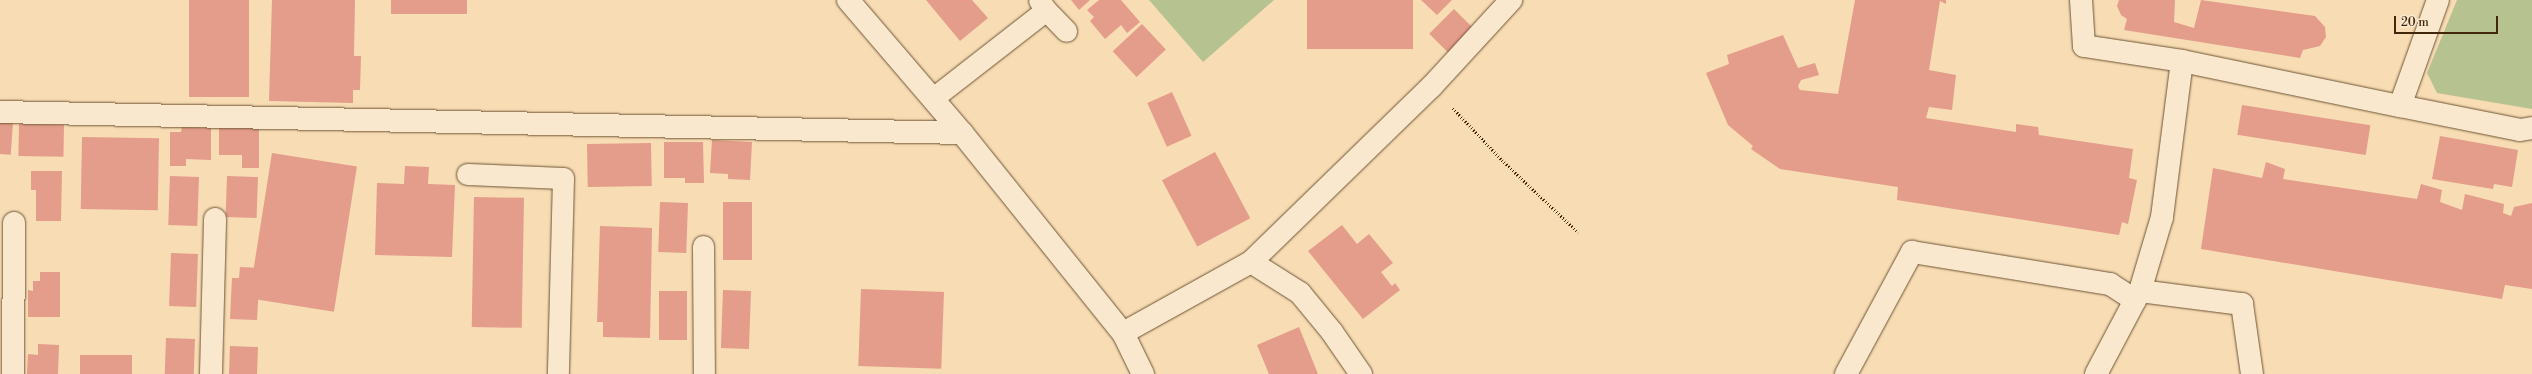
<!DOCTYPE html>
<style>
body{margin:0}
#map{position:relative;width:2532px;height:374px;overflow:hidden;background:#f7dcb4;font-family:"Libre Bodoni",serif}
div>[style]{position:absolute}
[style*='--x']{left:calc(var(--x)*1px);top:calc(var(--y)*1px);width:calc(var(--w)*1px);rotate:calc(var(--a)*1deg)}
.green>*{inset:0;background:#b7c291}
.building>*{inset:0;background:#e49c8b;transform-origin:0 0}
.path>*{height:2.5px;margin-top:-1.25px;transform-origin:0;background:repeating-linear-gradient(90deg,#41260a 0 1px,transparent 0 3px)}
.roads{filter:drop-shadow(0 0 1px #6e5434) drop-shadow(0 0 1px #6e5434)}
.lane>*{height:21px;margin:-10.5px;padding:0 10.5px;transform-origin:10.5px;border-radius:10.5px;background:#fae8ce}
.street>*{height:22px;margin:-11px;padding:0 11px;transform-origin:11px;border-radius:11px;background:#fae8ce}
.secondary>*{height:22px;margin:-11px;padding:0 11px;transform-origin:11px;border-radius:11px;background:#fae8ce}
span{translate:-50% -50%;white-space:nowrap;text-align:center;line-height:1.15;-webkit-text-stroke:3px #fae8ce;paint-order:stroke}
.scale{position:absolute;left:2394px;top:16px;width:104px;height:18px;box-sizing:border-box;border:2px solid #41260a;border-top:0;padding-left:5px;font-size:12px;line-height:14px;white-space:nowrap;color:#41260a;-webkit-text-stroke:3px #fae8ce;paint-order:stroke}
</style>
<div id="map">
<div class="green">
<i style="clip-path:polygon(1149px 0,1274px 0,1203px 62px)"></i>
<i style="clip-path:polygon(2457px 0,2532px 0,2532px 109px,2437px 93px,2427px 73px)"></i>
</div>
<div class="building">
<i style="left:189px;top:0;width:60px;height:97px"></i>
<i style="clip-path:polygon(272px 0,355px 0,354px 56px,361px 56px,360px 90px,353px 90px,353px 103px,269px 101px)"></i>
<i style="left:391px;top:0;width:76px;height:14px"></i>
<i style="clip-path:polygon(926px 0,972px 0,988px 18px,960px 41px)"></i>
<i style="clip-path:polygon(1071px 0,1090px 0,1079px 10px)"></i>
<i style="clip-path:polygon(1099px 0,1121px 0,1140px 22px,1127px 33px,1121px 25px,1105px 39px,1090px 21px,1094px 17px,1087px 10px)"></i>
<i style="left:1307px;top:0;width:106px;height:49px"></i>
<i style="clip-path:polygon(1421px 0,1452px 0,1437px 15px)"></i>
<i style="clip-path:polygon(1855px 0,1946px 0,1946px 4px,1940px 1px,1929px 70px,1956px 75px,1952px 110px,1929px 107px,1926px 118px,2016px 132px,2016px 124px,2038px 127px,2039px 135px,2133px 149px,2129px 178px,2137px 180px,2128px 224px,2122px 222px,2119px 235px,1897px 200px,1898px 187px,1780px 169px,1751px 149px,1753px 146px,1728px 125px,1706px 73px,1729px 64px,1727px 55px,1783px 35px,1798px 68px,1815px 63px,1819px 75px,1801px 80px,1798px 86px,1800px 90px,1838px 94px)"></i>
<i style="clip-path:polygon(2119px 0,2175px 0,2174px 22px,2194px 28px,2201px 0,2315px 16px,2325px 27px,2326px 37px,2320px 46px,2303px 50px,2300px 58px,2124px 30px,2127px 19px,2121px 15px,2117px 6px)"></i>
<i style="left:1454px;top:9px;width:28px;height:35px;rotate:45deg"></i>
<i style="left:1142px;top:24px;width:35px;height:40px;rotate:47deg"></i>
<i style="left:1172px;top:92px;width:48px;height:27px;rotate:66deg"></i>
<i style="left:2242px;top:105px;width:130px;height:30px;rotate:9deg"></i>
<i style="left:0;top:122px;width:13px;height:32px;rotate:4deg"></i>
<i style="left:19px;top:124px;width:45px;height:32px;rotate:1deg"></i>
<i style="clip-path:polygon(182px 127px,211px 128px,211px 160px,186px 159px,186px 166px,170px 166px,170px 132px,181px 132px)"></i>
<i style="clip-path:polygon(219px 127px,259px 128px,259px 168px,242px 168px,242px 155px,219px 155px)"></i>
<i style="clip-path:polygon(2440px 136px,2518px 150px,2512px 187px,2494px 184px,2493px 189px,2432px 179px)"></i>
<i style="left:82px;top:137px;width:77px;height:72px;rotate:1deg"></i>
<i style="clip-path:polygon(712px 140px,752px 142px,750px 180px,728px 179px,728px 174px,710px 173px)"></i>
<i style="clip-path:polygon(664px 142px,703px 142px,704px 183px,685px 183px,685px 178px,664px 178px)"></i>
<i style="left:651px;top:143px;width:43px;height:64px;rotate:89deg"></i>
<i style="left:1215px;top:152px;width:75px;height:60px;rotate:62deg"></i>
<i style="left:272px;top:153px;width:86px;height:147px;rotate:9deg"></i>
<i style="clip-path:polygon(2266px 162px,2285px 169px,2283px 179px,2417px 199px,2421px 184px,2442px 190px,2440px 202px,2462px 210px,2465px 194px,2504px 204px,2503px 213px,2511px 216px,2514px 207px,2532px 203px,2532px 289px,2505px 285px,2502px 299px,2201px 249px,2213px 168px,2262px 178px)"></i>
<i style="clip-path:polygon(405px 166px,429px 167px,428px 184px,455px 185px,452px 257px,375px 255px,377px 183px,404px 184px)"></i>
<i style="clip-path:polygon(31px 171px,62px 171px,61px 221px,36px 221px,36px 190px,31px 190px)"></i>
<i style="left:170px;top:176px;width:29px;height:49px;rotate:2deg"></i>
<i style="left:227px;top:176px;width:31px;height:41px;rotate:2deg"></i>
<i style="left:474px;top:197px;width:50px;height:130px;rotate:1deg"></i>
<i style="left:660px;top:202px;width:28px;height:50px;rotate:2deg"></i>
<i style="left:723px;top:202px;width:29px;height:58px"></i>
<i style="clip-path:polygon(1342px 225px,1357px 244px,1369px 234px,1393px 263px,1381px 272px,1392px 286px,1395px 283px,1400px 290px,1363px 319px,1308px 251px)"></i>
<i style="clip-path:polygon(600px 226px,652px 228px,650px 338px,603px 337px,603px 322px,597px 322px)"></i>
<i style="left:171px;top:253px;width:27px;height:53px;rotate:2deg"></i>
<i style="clip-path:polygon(240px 267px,260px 268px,257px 320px,230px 319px,232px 278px,239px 278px)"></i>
<i style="clip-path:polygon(40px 272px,60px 272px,60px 317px,28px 317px,28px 290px,33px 291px,33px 281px,40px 281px)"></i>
<i style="left:861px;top:289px;width:83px;height:77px;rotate:2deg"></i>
<i style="left:723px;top:290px;width:28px;height:58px;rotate:2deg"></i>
<i style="left:659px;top:291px;width:28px;height:49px"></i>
<i style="clip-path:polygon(1299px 327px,1318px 374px,1269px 374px,1257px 345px)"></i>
<i style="left:166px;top:338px;width:29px;height:36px;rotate:2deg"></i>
<i style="clip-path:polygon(38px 344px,59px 345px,58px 374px,27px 374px,28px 354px,38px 355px)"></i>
<i style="left:230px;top:346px;width:28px;height:28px;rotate:2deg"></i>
<i style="left:80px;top:355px;width:52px;height:19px"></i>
</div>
<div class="path">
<i style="--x:1453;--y:108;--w:71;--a:46.7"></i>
<i style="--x:1502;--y:160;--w:105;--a:43.5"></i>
</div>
<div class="roads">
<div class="lane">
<i style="--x:1046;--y:10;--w:29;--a:46"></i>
<i style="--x:933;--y:98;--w:143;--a:-37.9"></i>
<i style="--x:1046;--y:10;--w:12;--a:-125"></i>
<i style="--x:467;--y:174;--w:96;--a:2.4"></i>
<i style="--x:563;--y:178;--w:196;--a:91.5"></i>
<i style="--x:703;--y:246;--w:128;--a:89.6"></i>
</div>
<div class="street">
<i style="--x:2081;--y:0;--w:46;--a:86.3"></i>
<i style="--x:2084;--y:46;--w:99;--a:8.7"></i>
<i style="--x:2182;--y:61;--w:223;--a:11.7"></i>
<i style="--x:2400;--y:106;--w:113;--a:-70.3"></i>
<i style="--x:2400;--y:106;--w:122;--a:11.3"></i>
<i style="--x:2520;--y:130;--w:12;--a:-9"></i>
<i style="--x:0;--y:112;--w:962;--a:1.25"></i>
<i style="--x:1251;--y:262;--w:252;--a:-44.2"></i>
<i style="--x:1432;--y:86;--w:117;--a:-47.4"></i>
<i style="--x:2140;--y:291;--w:103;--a:7.3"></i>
<i style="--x:2242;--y:304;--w:71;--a:81.9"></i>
<i style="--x:1123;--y:333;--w:146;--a:-29"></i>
<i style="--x:1251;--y:262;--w:58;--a:32.3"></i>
<i style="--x:1300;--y:293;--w:50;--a:50.6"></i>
<i style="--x:1332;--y:332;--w:51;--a:55.4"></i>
<i style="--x:13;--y:374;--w:151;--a:-89.6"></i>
<i style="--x:211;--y:374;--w:155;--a:-88.5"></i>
<i style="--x:1846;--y:374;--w:139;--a:-61.6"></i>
<i style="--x:1912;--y:252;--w:201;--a:9.2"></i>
<i style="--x:2110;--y:284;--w:30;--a:33"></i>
<i style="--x:2096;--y:374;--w:94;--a:-62.1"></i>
<i style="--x:2140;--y:291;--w:77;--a:-73.4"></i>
<i style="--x:2162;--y:217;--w:157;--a:-82.7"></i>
</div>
<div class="secondary">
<i style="--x:848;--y:0;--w:175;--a:49.4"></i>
<i style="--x:962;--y:133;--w:257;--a:51.2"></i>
<i style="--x:1123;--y:333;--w:46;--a:64"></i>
</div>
</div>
<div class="scale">20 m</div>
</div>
